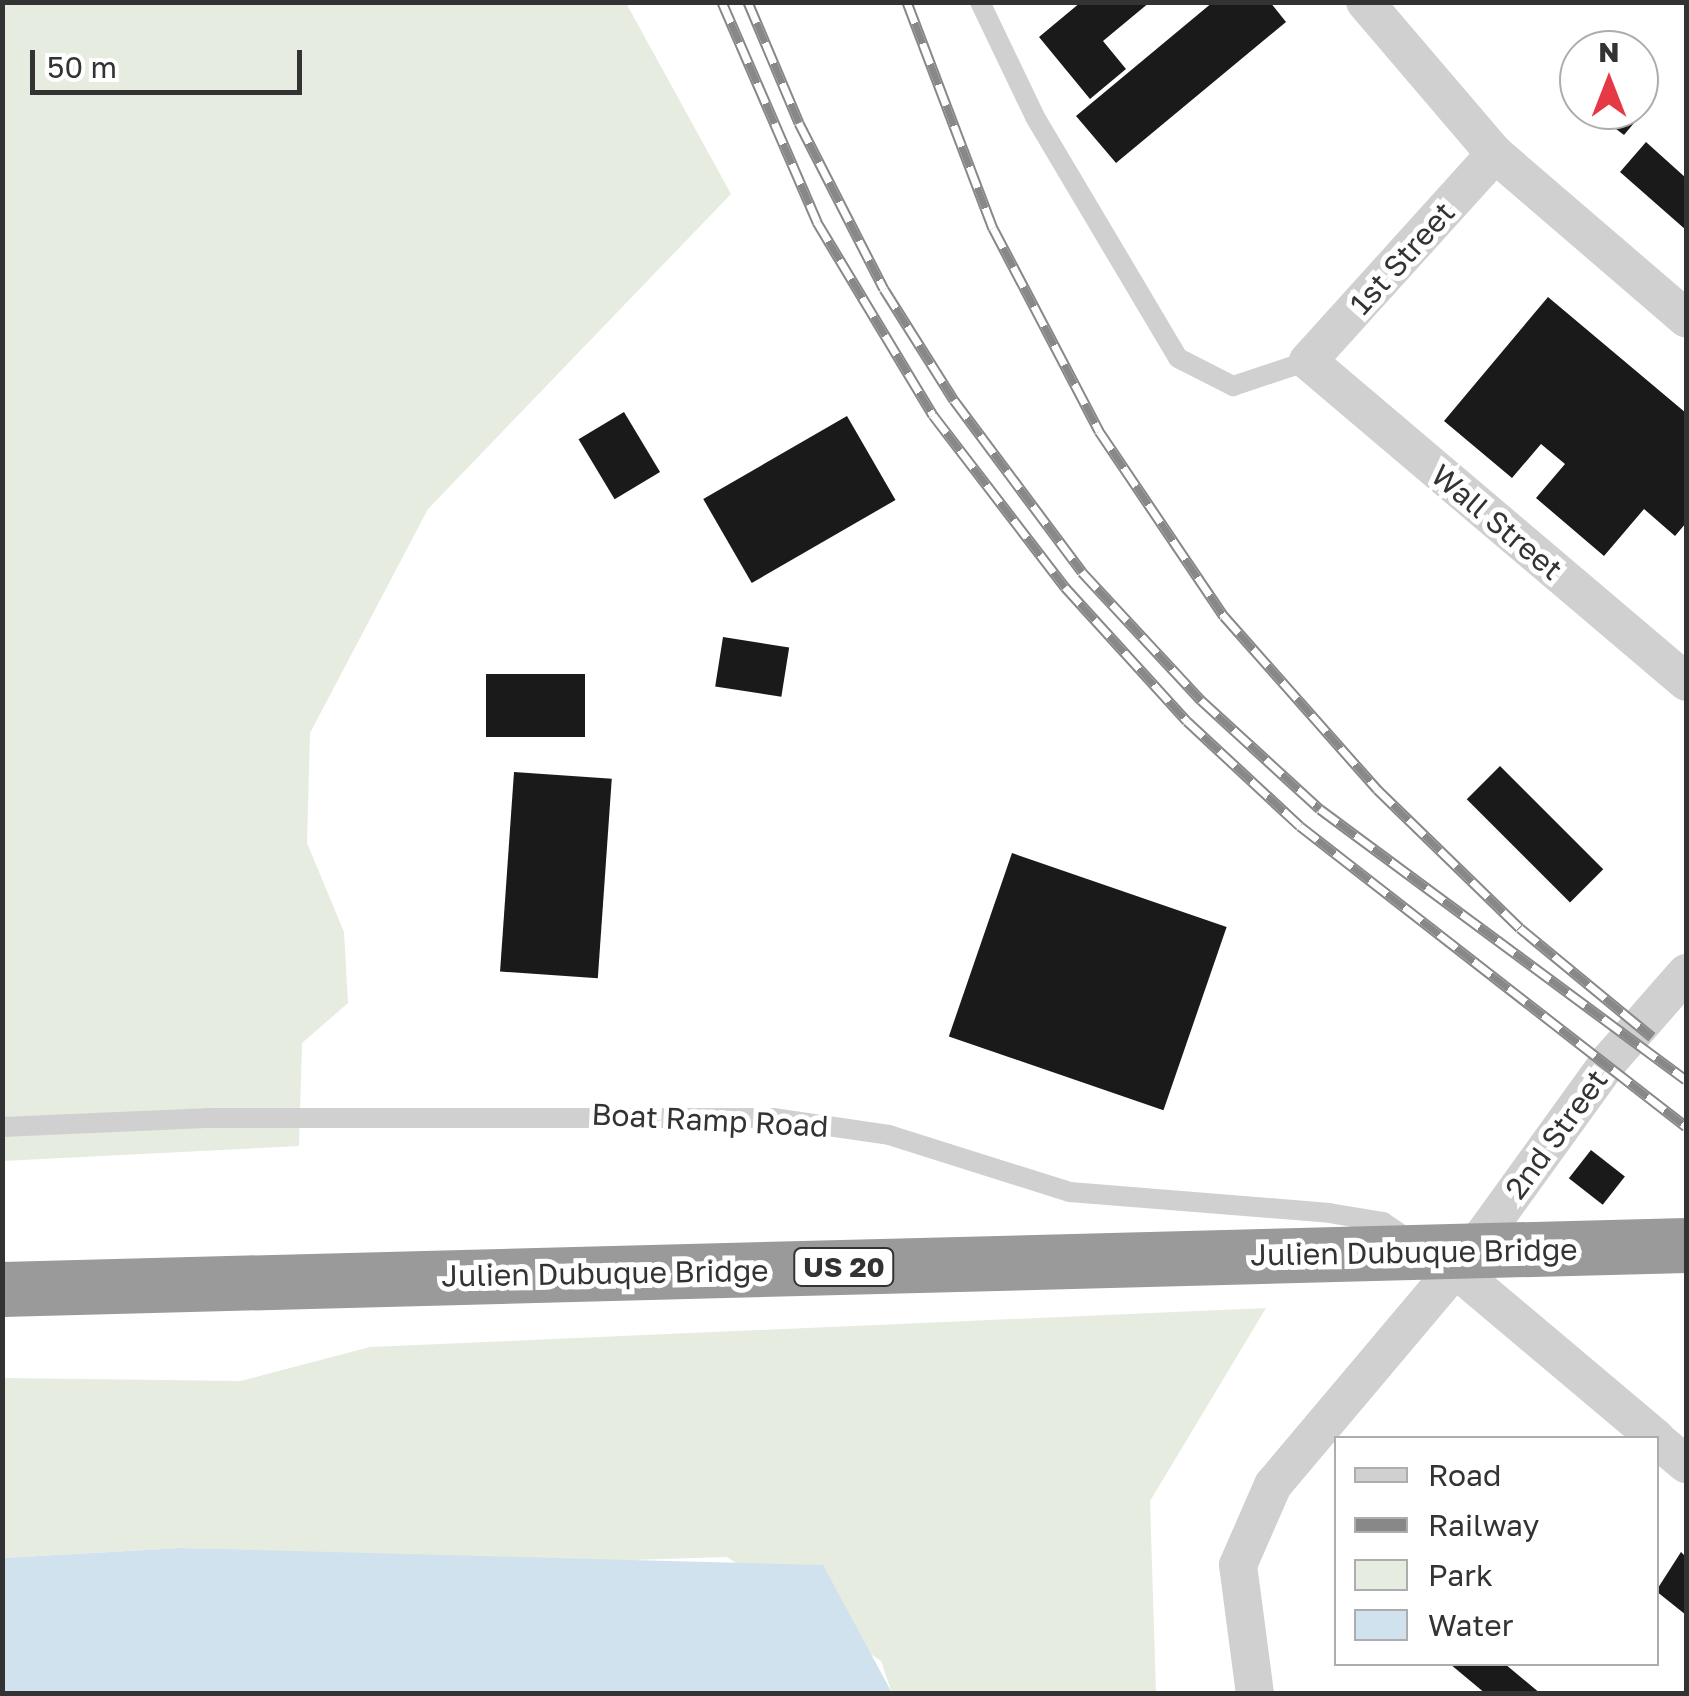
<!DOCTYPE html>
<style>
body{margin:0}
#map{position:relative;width:1689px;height:1696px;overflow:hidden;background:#fff;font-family:"Golos Text",sans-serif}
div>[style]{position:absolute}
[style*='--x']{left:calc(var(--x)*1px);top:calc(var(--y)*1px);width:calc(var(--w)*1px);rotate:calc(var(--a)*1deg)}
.green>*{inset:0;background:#e6ecdf}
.water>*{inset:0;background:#cfe2ee}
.building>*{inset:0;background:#1a1a1a;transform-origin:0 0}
.lane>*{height:20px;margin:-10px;padding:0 10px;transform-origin:10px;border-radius:10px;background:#d0d0d0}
.street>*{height:38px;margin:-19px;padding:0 19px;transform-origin:19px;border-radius:19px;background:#d0d0d0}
.rail>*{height:11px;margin-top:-5.5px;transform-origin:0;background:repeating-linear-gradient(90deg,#fff 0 22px,#888 0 44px);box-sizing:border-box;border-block:2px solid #888}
.highway-bridge>*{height:55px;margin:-27.5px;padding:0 27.5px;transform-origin:27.5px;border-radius:27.5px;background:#9a9a9a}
span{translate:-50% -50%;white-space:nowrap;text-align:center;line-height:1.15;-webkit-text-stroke:10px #fff;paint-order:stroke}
.shield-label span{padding:2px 8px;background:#fff;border:2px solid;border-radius:8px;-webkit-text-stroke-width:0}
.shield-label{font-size:28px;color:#333;font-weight:700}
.street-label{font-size:30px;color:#333}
.frame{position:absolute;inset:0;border:5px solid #333;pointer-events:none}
.legend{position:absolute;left:1334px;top:1436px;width:325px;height:230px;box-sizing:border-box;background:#fff;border:2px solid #adadad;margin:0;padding:12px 18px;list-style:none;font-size:30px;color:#333}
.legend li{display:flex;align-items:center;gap:20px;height:50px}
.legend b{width:50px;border:2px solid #adadad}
.north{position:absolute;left:1559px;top:30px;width:100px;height:100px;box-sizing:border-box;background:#fff;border:2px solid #adadad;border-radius:50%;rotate:0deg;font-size:28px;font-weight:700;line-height:40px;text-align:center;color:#333}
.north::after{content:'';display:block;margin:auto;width:35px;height:45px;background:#e63946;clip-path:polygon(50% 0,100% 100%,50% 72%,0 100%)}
.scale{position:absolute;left:30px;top:50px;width:272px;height:45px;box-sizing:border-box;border:5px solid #333;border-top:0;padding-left:12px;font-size:30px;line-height:35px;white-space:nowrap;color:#333;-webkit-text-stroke:8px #fff;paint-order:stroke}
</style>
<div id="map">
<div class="green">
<i style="clip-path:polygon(2px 3px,626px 3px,731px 194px,428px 509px,310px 733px,307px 843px,344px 932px,348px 1003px,302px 1043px,299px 1146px,3px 1161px)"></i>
<i style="clip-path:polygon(1266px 1308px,1150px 1501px,1156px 1693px,892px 1693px,881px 1661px,727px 1557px,569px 1562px,181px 1548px,3px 1558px,2px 1378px,241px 1381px,370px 1347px)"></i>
</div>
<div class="water">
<i style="clip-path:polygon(181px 1548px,823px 1565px,892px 1693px,3px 1693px,3px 1558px)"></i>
</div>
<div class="building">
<i style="clip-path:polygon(1081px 2px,1150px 2px,1103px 41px,1126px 69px,1090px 99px,1039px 37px)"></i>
<i style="clip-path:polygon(1213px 2px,1270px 2px,1286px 22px,1116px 163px,1076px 116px)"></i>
<i style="clip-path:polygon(1606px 110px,1631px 110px,1639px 117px,1624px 135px,1600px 117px)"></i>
<i style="clip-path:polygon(1646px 142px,1686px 178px,1686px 230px,1620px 172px)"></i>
<i style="clip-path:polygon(1548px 297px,1686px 413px,1686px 523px,1675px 536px,1644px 509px,1604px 556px,1536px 498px,1565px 464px,1541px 444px,1512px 478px,1444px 421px)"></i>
<i style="left:624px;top:412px;width:70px;height:53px;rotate:59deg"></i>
<i style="left:847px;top:416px;width:97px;height:166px;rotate:60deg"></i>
<i style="left:723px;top:637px;width:67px;height:50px;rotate:9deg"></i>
<i style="left:486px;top:674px;width:99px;height:63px"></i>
<i style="left:1500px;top:766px;width:146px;height:47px;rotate:45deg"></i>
<i style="left:514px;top:772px;width:98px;height:200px;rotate:4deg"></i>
<i style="left:1012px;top:853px;width:227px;height:194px;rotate:19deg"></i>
<i style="left:1591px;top:1150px;width:43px;height:36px;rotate:38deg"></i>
<i style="clip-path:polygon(1681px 1552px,1686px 1557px,1686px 1615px,1656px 1591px)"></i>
<i style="clip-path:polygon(1450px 1664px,1505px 1664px,1541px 1694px,1486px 1694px)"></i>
</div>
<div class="lane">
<i style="--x:980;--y:2;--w:127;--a:64.4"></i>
<i style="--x:1035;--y:117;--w:280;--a:59.3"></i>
<i style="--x:1178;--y:358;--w:62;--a:27"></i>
<i style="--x:1233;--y:386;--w:79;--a:-18.4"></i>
<i style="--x:2;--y:1127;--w:209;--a:-2.5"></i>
<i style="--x:211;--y:1118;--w:562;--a:0"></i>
<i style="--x:773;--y:1118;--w:117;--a:8.3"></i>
<i style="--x:889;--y:1135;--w:190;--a:17.5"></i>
<i style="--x:1070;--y:1192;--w:260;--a:4.6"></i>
<i style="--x:1329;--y:1213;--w:55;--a:9.5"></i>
<i style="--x:1383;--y:1222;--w:32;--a:34"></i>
</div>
<div class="street">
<i style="--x:1365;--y:2;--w:200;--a:49.5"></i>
<i style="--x:1495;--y:154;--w:252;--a:40.7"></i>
<i style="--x:1495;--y:154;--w:279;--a:132.1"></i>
<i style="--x:1308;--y:361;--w:496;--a:40.3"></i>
<i style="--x:1454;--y:1268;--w:264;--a:40.1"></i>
<i style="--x:1656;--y:1439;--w:39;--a:40"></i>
<i style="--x:1255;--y:1694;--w:130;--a:-97.5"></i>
<i style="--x:1238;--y:1565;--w:87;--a:-66.4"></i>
<i style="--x:1273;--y:1485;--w:329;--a:-49.9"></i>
<i style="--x:1485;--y:1233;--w:212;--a:-54.2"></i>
<i style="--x:1609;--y:1061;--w:117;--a:-48.8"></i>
</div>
<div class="rail">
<i style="--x:722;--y:2;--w:240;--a:66.6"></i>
<i style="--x:817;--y:222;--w:225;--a:59"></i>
<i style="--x:933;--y:415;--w:217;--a:52.5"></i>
<i style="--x:1065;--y:587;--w:181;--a:47.7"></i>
<i style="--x:1187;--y:721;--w:154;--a:42.9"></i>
<i style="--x:1300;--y:826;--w:489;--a:37.9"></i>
<i style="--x:748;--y:2;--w:131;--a:67.1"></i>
<i style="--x:799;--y:123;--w:186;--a:62.9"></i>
<i style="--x:884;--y:289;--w:131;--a:57.8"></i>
<i style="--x:954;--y:400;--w:214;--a:53.3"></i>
<i style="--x:1082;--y:572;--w:175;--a:47.1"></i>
<i style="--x:1201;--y:700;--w:161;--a:42.5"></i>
<i style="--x:1320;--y:809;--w:455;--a:36.5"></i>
<i style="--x:907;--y:2;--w:242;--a:69.2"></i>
<i style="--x:993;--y:228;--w:229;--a:62.4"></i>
<i style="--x:1099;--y:431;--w:223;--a:56"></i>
<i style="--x:1224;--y:616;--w:231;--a:48.5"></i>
<i style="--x:1377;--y:789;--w:199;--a:44.2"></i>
<i style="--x:1520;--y:928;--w:171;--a:39.5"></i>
</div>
<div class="highway-bridge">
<i style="--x:2;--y:1289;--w:1685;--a:-1.5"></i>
</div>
<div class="shield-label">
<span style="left:844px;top:1267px">US 20</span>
</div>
<div class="street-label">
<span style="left:1402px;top:258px;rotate:-48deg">1st Street</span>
<span style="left:1497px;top:522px;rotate:40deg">Wall Street</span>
<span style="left:710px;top:1120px;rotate:3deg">Boat Ramp Road</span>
<span style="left:1556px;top:1134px;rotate:-54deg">2nd Street</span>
<span style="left:1414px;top:1252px;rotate:-1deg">Julien Dubuque Bridge</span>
<span style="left:605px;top:1273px;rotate:-1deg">Julien Dubuque Bridge</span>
</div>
<div class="frame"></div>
<ul class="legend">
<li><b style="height:12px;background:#d0d0d0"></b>Road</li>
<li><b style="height:12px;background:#888"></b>Railway</li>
<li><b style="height:28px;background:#e6ecdf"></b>Park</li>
<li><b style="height:28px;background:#cfe2ee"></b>Water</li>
</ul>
<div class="north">N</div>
<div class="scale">50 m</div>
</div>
